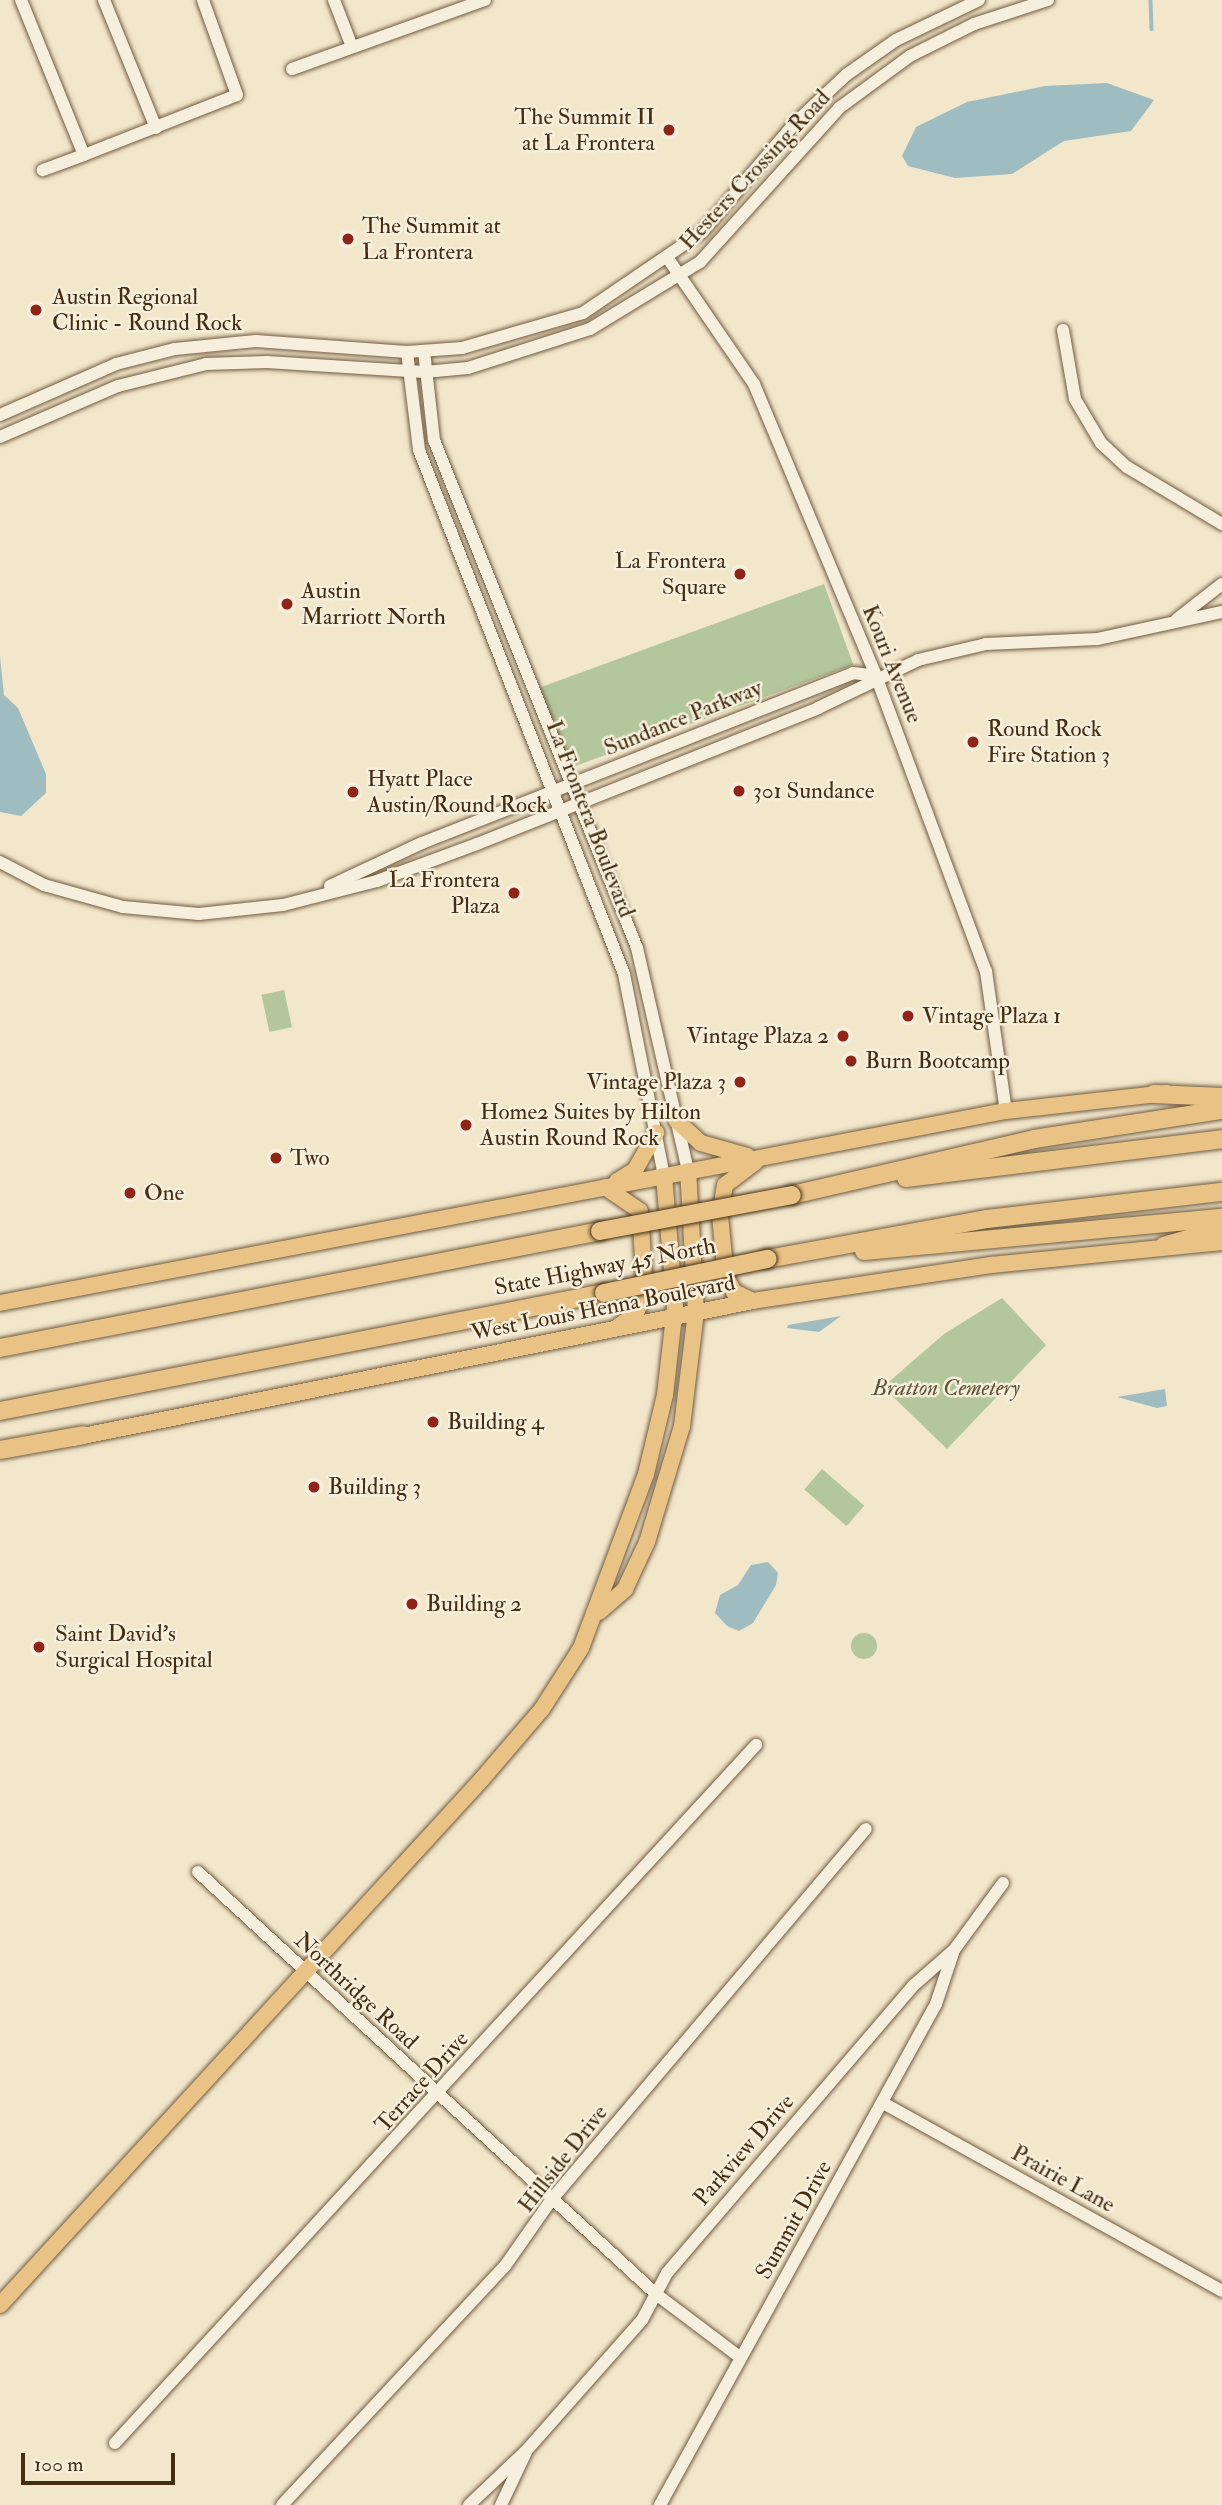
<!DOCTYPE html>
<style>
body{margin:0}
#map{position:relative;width:1222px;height:2505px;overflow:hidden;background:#f2e6cb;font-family:"IM FELL Double Pica",serif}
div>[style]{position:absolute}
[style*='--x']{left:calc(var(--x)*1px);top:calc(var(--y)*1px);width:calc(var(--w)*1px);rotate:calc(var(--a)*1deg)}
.green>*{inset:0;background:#b4c69c;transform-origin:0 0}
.round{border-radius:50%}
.water>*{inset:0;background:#9fbdc0}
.stream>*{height:3.5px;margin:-1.75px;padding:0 1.75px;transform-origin:1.75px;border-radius:1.75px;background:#9fbdc0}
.roads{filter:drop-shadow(0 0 2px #705b40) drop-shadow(0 0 2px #705b40)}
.minor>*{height:12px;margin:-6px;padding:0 6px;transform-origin:6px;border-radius:6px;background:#f7efdd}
.major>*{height:16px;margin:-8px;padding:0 8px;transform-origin:8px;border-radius:8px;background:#e9c386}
.highway>*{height:18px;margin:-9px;padding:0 9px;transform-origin:9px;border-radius:9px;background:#e9c386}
.bridges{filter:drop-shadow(0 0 2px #442d11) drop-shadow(0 0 2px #442d11)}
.highway-bridge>*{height:18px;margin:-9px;padding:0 9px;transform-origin:9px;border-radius:9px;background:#e9c386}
.dots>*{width:19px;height:19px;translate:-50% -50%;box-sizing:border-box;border:4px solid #f7efdd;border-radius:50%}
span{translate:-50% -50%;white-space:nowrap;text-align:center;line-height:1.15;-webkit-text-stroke:5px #f7efdd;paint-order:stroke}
.poi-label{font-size:23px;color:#442d11}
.right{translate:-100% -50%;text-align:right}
.left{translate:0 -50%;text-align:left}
.street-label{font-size:23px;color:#442d11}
.park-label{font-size:23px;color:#605334;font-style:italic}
.scale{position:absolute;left:21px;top:2453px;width:154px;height:32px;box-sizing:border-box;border:4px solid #442d11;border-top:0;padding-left:9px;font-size:21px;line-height:24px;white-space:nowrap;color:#442d11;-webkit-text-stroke:5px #f7efdd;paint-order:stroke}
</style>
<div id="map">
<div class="green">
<i style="left:824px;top:584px;width:86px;height:303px;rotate:70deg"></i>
<i style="left:284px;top:990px;width:38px;height:23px;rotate:78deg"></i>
<i style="clip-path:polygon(1002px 1298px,1046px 1345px,947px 1449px,883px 1387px,944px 1334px)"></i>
<i style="left:822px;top:1469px;width:56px;height:27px;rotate:41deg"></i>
<i class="round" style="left:851px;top:1633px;width:26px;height:26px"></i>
</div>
<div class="water">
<i style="clip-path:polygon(1107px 83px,1154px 100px,1131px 131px,1064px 141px,1012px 174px,955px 178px,908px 166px,902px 156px,916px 127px,967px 102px,1045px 86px)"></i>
<i style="clip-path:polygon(0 657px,4px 695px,18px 708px,46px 774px,46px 793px,21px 816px,0 812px)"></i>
<i style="clip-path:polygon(841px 1316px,819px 1332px,787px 1328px,788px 1325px)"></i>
<i style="clip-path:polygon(1165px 1389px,1167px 1406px,1157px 1408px,1117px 1397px)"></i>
<i style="clip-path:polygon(768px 1562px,778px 1573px,776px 1585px,753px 1623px,739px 1631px,727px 1626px,715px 1613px,720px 1595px,738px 1585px,751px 1565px)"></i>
</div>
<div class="stream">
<i style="--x:1151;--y:1;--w:28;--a:88"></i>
</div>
<div class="roads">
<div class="minor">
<i style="--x:21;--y:0;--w:167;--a:67.9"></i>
<i style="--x:84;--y:155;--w:44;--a:159.9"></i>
<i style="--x:104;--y:0;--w:138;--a:67.9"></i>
<i style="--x:334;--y:0;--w:50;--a:69"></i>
<i style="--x:292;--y:69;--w:205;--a:-19.7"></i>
<i style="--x:84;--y:155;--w:164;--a:-21.4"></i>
<i style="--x:237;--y:95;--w:101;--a:-109.7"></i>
<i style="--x:669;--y:260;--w:150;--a:55.6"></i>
<i style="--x:754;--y:384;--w:316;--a:67.3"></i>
<i style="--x:876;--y:676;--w:315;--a:69.6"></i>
<i style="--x:986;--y:971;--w:141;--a:81.9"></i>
<i style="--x:1063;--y:330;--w:70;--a:80.1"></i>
<i style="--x:1075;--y:399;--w:51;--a:59.4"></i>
<i style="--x:1101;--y:443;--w:35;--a:43"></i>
<i style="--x:1127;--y:467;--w:111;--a:31"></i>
<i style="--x:424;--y:351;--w:90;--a:83.6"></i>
<i style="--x:434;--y:440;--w:547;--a:68.22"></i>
<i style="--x:637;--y:948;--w:229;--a:77.1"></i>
<i style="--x:407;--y:352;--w:99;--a:83"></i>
<i style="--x:419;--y:450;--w:563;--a:68.63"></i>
<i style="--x:624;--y:974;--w:206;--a:78.8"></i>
<i style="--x:0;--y:415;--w:127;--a:-23.7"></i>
<i style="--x:116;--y:364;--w:61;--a:-14.3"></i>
<i style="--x:175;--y:349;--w:81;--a:-5.6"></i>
<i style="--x:256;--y:341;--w:151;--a:4.2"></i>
<i style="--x:407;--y:352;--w:55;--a:-4.2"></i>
<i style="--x:462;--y:348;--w:126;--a:-16.1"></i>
<i style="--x:583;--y:313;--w:144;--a:-34.2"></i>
<i style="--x:702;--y:232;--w:145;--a:-49.5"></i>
<i style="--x:796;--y:122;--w:69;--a:-43.2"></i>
<i style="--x:846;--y:75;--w:61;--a:-35"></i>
<i style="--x:896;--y:40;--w:92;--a:-25.7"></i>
<i style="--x:0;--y:437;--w:129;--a:-23.4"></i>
<i style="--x:118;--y:386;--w:91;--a:-14"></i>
<i style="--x:206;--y:364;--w:61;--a:-1.9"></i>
<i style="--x:267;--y:362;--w:158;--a:3.6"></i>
<i style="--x:425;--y:372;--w:43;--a:-5.3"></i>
<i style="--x:468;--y:368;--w:128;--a:-17.7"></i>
<i style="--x:590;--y:329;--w:129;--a:-31.3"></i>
<i style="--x:700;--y:262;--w:207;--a:-47.9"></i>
<i style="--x:839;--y:108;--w:88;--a:-36.2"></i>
<i style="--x:910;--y:56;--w:72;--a:-26.6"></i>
<i style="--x:974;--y:24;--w:78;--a:-18"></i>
<i style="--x:1177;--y:619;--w:57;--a:-37.9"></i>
<i style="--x:0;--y:862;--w:50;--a:27.6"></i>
<i style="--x:44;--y:885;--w:82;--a:15.6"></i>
<i style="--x:123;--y:907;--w:76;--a:5.3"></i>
<i style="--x:199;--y:914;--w:84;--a:-6.1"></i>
<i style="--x:283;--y:905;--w:97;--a:-14.3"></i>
<i style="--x:377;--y:881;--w:107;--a:-20.3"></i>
<i style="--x:477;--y:844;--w:367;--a:-21.7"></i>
<i style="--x:818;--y:708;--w:111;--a:-25.6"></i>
<i style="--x:918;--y:660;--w:70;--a:-13.2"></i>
<i style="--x:986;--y:644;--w:111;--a:-2.6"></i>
<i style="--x:1097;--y:639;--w:128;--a:-12.2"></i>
<i style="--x:330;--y:886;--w:102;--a:-25.1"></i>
<i style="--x:422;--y:843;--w:463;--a:-21.5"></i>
<i style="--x:853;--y:673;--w:23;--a:7"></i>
<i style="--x:198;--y:1872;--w:623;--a:42.66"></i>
<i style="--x:656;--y:2294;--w:106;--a:37"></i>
<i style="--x:883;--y:2103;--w:388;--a:29"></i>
<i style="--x:115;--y:2443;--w:948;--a:-47.44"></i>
<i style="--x:282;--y:2505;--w:327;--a:-47"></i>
<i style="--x:505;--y:2266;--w:82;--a:-55"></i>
<i style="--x:552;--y:2199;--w:485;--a:-49.7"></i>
<i style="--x:469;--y:2505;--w:79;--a:-43.5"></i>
<i style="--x:526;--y:2451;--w:175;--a:-48.5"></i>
<i style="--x:642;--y:2320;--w:53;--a:-62"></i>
<i style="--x:667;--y:2273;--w:379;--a:-49.4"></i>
<i style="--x:914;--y:1985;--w:53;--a:-41.2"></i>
<i style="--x:954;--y:1950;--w:83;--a:-53.8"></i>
<i style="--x:501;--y:2505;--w:59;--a:-64.7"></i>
<i style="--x:660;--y:2505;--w:572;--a:-61.15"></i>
<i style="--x:936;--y:2004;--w:54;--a:-71.6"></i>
</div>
<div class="major">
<i style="--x:676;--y:1120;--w:34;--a:43"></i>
<i style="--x:701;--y:1143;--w:48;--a:15.8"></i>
<i style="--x:617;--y:1181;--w:21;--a:-31"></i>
<i style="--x:635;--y:1170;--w:43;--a:-60.4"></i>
<i style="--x:605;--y:1187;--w:42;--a:34.4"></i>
<i style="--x:640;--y:1211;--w:79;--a:86.4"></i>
<i style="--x:645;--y:1290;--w:26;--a:111"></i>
<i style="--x:636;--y:1314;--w:21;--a:145"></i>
<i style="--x:753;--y:1301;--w:21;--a:-155"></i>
<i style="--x:734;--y:1292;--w:17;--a:-118"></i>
<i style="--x:726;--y:1277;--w:61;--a:-95.6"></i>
<i style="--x:720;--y:1216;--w:31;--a:-81"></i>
<i style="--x:725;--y:1185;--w:38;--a:-37"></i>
<i style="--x:0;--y:1303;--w:1024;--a:-10.81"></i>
<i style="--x:1006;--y:1111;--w:162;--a:-6.4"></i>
<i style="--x:73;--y:1438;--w:694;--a:-11.39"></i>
<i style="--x:753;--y:1301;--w:241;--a:-8.6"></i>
<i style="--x:991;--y:1265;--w:232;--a:-5.7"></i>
<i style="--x:599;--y:1612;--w:35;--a:-41"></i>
<i style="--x:625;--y:1589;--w:52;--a:-64.9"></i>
<i style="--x:647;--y:1542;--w:121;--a:-73.2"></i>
<i style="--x:682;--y:1426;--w:115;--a:-83"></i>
<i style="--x:696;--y:1312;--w:141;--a:-93.2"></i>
<i style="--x:0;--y:2305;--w:713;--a:-47.5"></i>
<i style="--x:482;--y:1779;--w:92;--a:-49.4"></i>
<i style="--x:542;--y:1709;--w:72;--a:-57.4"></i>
<i style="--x:581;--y:1648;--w:186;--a:-69.5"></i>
<i style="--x:646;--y:1474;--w:81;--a:-76.5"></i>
<i style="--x:665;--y:1395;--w:89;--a:-83.5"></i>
<i style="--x:675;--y:1307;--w:131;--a:-94.8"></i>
</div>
<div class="highway">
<i style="--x:1154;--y:1094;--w:68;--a:2.5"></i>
<i style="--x:906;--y:1178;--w:318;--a:-7"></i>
<i style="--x:792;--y:1195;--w:248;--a:-13"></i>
<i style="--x:1034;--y:1139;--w:190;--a:-8.8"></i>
<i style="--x:1164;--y:1246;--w:60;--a:-16.3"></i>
<i style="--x:864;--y:1251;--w:360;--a:-5.3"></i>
<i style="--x:767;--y:1259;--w:224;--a:-10.3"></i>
<i style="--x:987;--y:1219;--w:237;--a:-6.6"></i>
<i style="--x:0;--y:1348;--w:611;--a:-11.03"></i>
<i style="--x:0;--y:1411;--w:615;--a:-11.05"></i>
<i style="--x:0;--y:1450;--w:84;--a:-10.2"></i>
</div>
</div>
<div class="bridges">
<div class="highway-bridge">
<i style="--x:600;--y:1231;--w:195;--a:-10.6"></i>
<i style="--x:604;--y:1293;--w:167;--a:-11.8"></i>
</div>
</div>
<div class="dots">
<i style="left:669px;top:130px;background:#8f2418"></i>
<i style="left:348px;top:239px;background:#8f2418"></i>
<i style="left:36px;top:310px;background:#8f2418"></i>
<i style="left:740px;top:574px;background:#8f2418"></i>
<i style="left:287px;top:604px;background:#8f2418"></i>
<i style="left:973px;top:742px;background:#8f2418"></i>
<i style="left:739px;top:791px;background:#8f2418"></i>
<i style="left:353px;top:792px;background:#8f2418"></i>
<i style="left:514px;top:893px;background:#8f2418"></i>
<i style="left:908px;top:1016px;background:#8f2418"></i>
<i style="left:843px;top:1036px;background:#8f2418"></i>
<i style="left:851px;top:1061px;background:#8f2418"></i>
<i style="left:740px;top:1082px;background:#8f2418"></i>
<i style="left:466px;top:1125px;background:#8f2418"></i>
<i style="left:276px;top:1158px;background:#8f2418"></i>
<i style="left:130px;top:1193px;background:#8f2418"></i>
<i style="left:433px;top:1422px;background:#8f2418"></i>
<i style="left:314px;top:1487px;background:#8f2418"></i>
<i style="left:412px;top:1604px;background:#8f2418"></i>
<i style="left:39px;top:1647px;background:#8f2418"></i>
</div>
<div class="poi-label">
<span class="right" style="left:655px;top:130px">The Summit II<br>at La Frontera</span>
<span class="left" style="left:362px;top:239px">The Summit at<br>La Frontera</span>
<span class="left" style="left:52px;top:310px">Austin Regional<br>Clinic - Round Rock</span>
<span class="right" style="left:726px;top:574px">La Frontera<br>Square</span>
<span class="left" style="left:301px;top:604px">Austin<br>Marriott North</span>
<span class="left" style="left:987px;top:742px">Round Rock<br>Fire Station 3</span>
<span class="left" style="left:367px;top:792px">Hyatt Place<br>Austin/Round Rock</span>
<span class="left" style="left:753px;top:791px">301 Sundance</span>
<span class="right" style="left:500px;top:893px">La Frontera<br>Plaza</span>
<span class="left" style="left:922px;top:1016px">Vintage Plaza 1</span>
<span class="right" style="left:829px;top:1036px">Vintage Plaza 2</span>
<span class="left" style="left:865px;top:1061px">Burn Bootcamp</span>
<span class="right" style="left:726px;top:1082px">Vintage Plaza 3</span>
<span class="left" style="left:480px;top:1125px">Home2 Suites by Hilton<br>Austin Round Rock</span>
<span class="left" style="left:290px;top:1158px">Two</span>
<span class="left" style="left:144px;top:1193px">One</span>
<span class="left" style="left:447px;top:1422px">Building 4</span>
<span class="left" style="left:328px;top:1487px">Building 3</span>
<span class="left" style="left:426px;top:1604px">Building 2</span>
<span class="left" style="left:55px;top:1647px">Saint David's<br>Surgical Hospital</span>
</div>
<div class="street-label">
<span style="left:755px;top:170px;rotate:-47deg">Hesters Crossing Road</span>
<span style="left:892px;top:664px;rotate:68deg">Kouri Avenue</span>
<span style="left:683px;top:718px;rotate:-22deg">Sundance Parkway</span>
<span style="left:590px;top:819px;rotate:69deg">La Frontera Boulevard</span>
<span style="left:605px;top:1267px;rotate:-11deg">State Highway 45 North</span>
<span style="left:603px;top:1308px;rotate:-11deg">West Louis Henna Boulevard</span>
<span style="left:356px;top:1991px;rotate:43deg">Northridge Road</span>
<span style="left:422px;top:2082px;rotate:-48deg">Terrace Drive</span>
<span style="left:744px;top:2150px;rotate:-49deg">Parkview Drive</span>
<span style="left:563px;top:2159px;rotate:-52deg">Hillside Drive</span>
<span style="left:1063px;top:2179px;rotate:29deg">Prairie Lane</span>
<span style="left:794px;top:2220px;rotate:-61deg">Summit Drive</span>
</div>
<div class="park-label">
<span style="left:946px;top:1388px">Bratton Cemetery</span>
</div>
<div class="scale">100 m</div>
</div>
